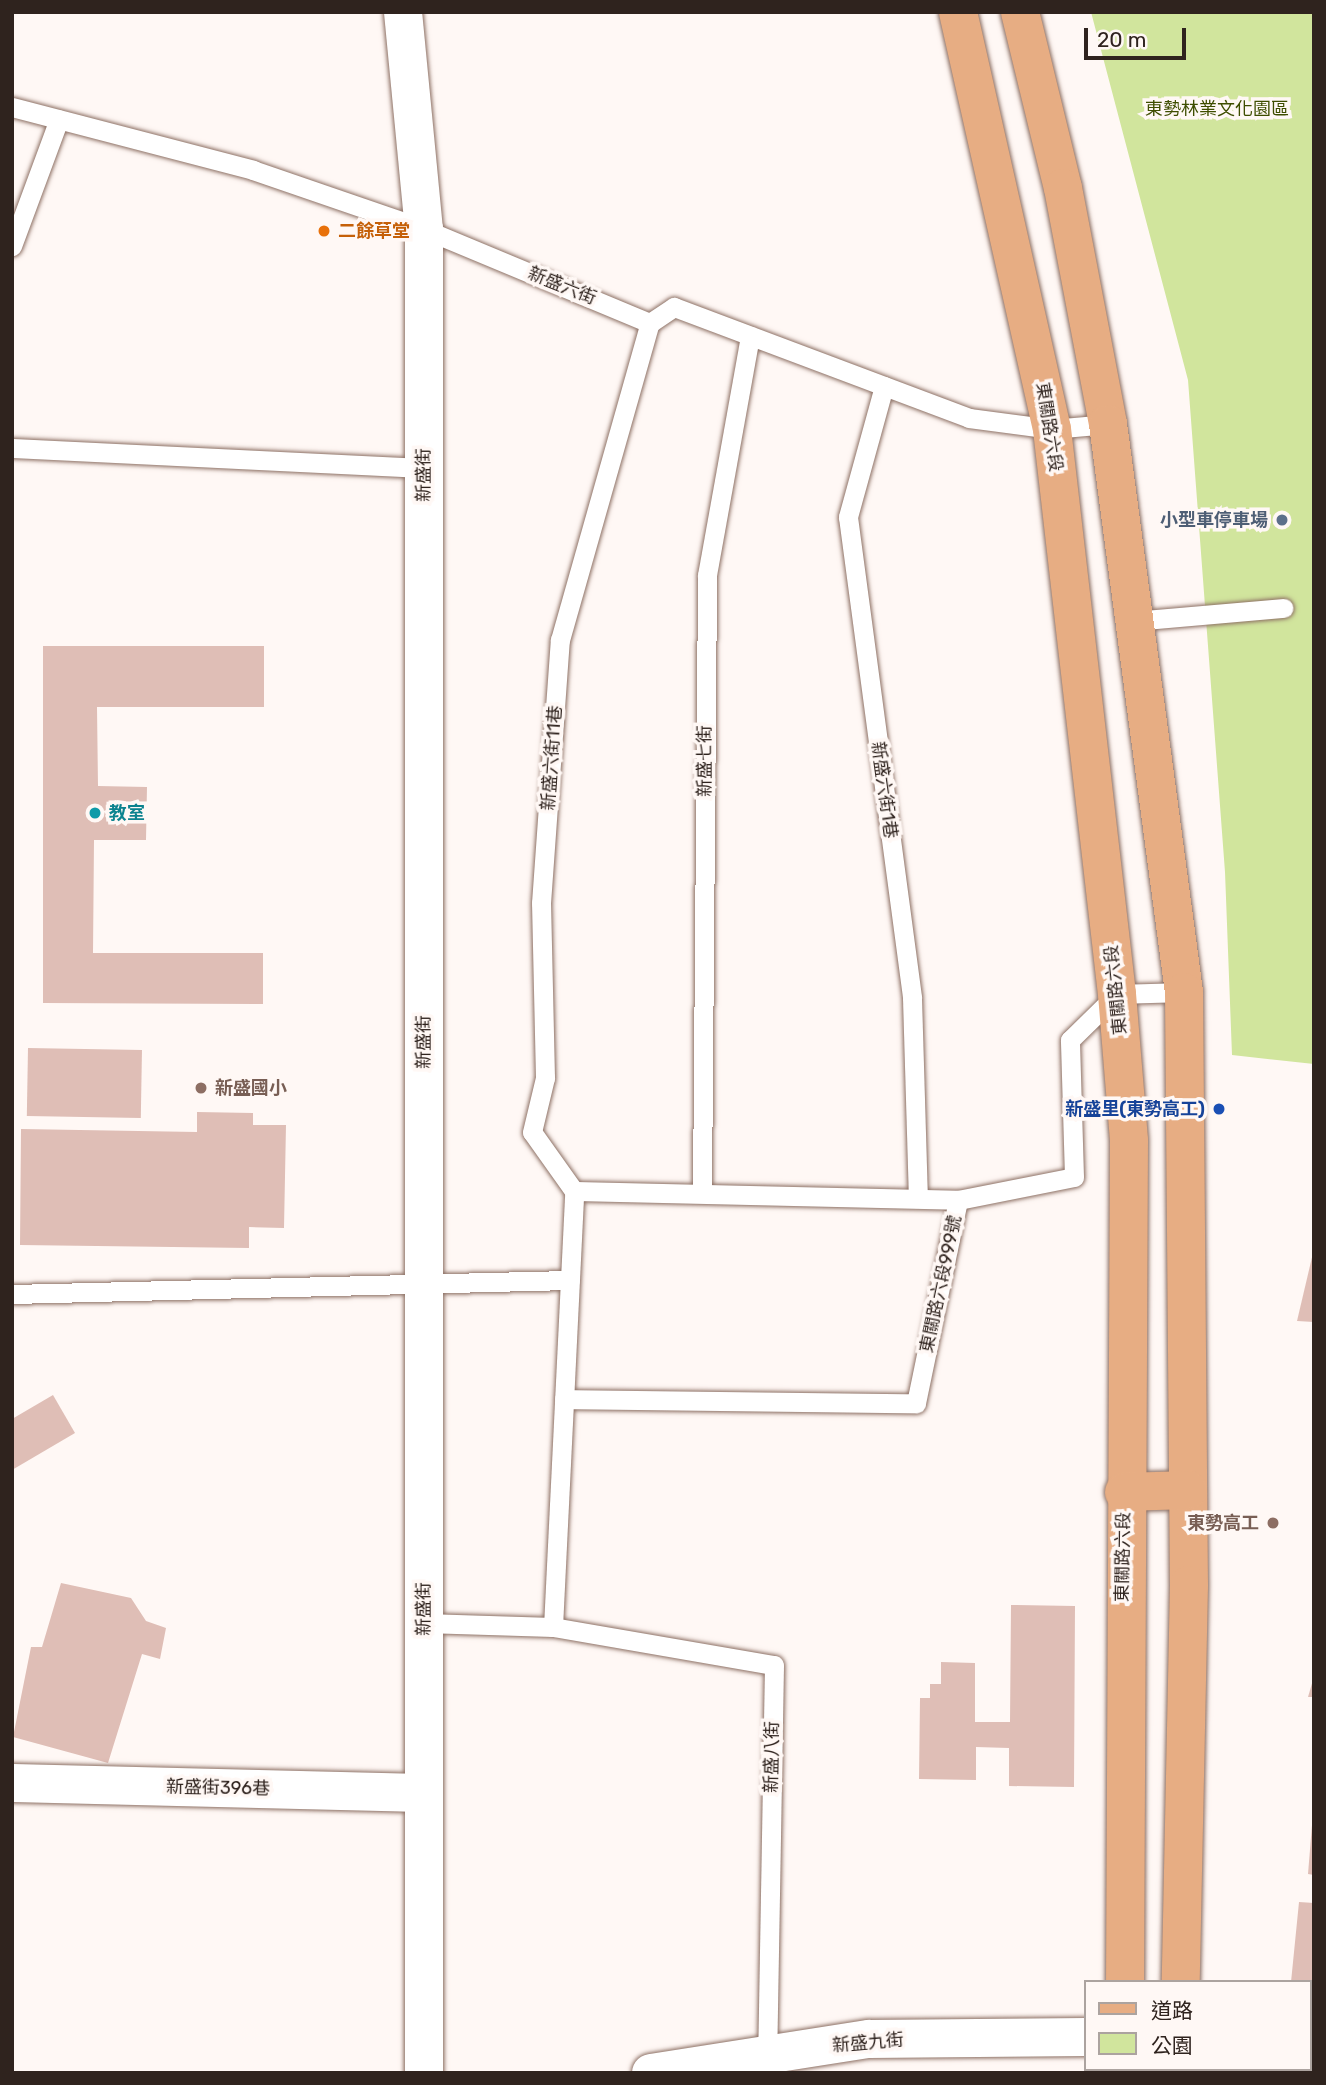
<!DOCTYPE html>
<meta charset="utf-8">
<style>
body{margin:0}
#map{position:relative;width:1326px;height:2085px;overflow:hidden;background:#fff8f5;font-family:Rubik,"Noto Sans TC",sans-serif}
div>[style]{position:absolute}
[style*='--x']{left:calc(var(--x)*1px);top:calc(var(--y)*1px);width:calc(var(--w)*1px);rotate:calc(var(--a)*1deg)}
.green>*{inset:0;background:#d1e59d}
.building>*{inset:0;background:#dfbeb6;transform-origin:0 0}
.roads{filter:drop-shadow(0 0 2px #8e7165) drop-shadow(0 0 2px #8e7165)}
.service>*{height:19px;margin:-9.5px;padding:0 9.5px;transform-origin:9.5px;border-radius:9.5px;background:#fff}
.minor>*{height:38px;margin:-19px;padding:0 19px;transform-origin:19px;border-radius:19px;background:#fff}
.primary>*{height:38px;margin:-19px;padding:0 19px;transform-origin:19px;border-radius:19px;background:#e7ad83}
.dots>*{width:19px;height:19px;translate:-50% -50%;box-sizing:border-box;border:4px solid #fff8f5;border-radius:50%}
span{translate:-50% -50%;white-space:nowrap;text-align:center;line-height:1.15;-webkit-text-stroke:7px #fff8f5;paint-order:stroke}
.park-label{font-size:18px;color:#3e4d00}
.food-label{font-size:18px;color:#c56008;font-weight:700}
.left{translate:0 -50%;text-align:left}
.street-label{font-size:18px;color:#2f231e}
.service-label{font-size:18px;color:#4e5e75;font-weight:700}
.right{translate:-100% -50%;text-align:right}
.culture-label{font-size:18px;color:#0d838f;font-weight:700}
.education-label{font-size:18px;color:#785e54;font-weight:700}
.transit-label{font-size:18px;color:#164399;font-weight:700}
.frame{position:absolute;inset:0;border:14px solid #2f231e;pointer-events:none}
.legend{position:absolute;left:1084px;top:1980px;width:228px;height:91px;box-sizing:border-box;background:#fff8f5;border:2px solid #aca39f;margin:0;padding:9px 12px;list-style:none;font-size:21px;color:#2f231e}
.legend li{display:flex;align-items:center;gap:14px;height:35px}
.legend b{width:35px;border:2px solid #aca39f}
.scale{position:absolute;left:1084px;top:28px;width:102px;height:32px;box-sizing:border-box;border:4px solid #2f231e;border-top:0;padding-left:9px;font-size:21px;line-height:24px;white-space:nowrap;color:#2f231e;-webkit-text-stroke:5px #fff8f5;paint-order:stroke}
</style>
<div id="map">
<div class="green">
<i style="clip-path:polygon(1091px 12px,1314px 12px,1314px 1064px,1232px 1055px,1225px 872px,1188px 380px)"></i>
</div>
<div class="building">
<i style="clip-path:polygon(43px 646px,264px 646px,264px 707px,97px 707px,98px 786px,147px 787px,146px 840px,94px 840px,93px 953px,263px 953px,263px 1004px,43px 1003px)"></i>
<i style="left:28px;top:1048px;width:114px;height:68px;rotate:1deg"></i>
<i style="clip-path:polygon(197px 1112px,253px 1113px,253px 1125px,286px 1125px,284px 1228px,249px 1227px,249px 1248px,20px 1245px,21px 1129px,197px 1132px)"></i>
<i style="clip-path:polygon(1313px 1253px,1314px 1322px,1297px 1321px)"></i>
<i style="clip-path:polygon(53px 1395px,75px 1433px,12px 1470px,12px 1419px)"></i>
<i style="clip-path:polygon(61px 1583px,131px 1598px,146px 1621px,166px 1628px,160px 1659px,142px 1654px,108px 1763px,13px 1737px,31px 1647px,42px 1647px)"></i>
<i style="clip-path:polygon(1011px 1605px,1075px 1606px,1074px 1787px,1009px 1786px,1009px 1748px,976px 1747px,976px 1780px,919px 1779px,920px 1698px,930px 1698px,930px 1684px,941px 1684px,941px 1662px,975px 1663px,975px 1722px,1010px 1722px)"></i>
<i style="clip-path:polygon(1313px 1680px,1314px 1697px,1308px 1697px)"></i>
<i style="clip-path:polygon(1312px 1825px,1314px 1825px,1314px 1875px,1308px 1874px)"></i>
<i style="clip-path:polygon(1299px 1902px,1314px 1903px,1314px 2004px,1310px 1982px,1291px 1982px)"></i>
</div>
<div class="roads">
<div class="service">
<i style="--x:12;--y:107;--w:249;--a:14.6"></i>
<i style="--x:253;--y:170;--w:181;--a:19"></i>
<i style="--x:424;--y:229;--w:245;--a:22.6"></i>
<i style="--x:650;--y:323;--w:29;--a:-34"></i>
<i style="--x:674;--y:307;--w:315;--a:20.6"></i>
<i style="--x:969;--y:418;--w:84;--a:7.5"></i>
<i style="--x:1052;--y:429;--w:56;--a:-5.1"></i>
<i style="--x:12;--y:246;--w:135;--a:-69.7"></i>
<i style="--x:884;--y:386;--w:136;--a:105.4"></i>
<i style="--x:848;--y:517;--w:485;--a:82.4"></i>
<i style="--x:912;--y:998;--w:200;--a:88.3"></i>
<i style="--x:12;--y:448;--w:412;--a:2.8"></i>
<i style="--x:1134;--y:621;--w:150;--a:-5"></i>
<i style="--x:574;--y:1191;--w:72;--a:-125.4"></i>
<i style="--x:532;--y:1132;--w:56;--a:-76.5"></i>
<i style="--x:545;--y:1078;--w:175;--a:-91.3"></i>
<i style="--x:541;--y:903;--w:264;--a:-85.9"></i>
<i style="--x:560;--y:640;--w:330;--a:-74.2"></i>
<i style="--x:702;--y:1191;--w:616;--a:-89.53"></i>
<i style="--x:707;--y:575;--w:243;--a:-79.8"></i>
<i style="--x:12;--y:1294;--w:558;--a:-1.44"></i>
<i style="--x:564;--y:1399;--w:352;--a:0.7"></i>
<i style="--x:916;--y:1403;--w:207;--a:-78.3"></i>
<i style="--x:958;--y:1200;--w:118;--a:-11.2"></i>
<i style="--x:1074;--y:1177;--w:137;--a:-91.7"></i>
<i style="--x:1070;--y:1040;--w:66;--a:-44.4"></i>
<i style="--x:1117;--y:994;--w:67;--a:-1.7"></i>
<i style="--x:424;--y:1623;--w:129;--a:1.8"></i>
<i style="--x:553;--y:1627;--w:224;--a:9.8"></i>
<i style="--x:774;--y:1665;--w:396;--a:91"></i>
<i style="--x:553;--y:1627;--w:437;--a:-87.2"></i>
<i style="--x:574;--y:1191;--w:384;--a:1.3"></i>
<i style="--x:1236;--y:2069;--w:5;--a:53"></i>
</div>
<div class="minor">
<i style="--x:403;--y:12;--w:218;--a:84.5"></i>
<i style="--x:424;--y:229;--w:1844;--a:90"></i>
<i style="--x:12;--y:1783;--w:412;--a:1.4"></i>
<i style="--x:651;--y:2073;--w:221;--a:-8.9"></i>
<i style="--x:869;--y:2039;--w:217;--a:-0.5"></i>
</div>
<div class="primary">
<i style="--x:958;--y:12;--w:427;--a:77.3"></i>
<i style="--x:1052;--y:429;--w:569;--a:83.44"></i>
<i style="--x:1117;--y:994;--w:147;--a:85.3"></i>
<i style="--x:1129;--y:1141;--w:841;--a:90.27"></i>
<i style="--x:1020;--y:12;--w:181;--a:76.3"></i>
<i style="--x:1063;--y:188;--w:240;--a:79.2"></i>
<i style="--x:1108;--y:424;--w:573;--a:82.38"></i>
<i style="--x:1184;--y:992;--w:593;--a:89.52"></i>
<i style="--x:1189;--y:1585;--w:397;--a:91.2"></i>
<i style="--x:1124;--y:1492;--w:64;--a:-1.8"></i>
<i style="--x:1129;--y:2069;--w:4;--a:90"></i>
<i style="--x:1183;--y:2069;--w:4;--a:76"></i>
</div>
</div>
<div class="dots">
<i style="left:324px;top:231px;background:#e8710a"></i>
<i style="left:1282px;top:520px;background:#5c6f8a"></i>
<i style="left:95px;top:813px;background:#0f9aa8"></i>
<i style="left:201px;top:1088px;background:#8d6e63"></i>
<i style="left:1219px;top:1109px;background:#1a4fb4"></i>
<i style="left:1273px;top:1523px;background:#8d6e63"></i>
</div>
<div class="park-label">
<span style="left:1217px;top:109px">東勢林業文化園區</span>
</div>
<div class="food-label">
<span class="left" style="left:338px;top:231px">二餘草堂</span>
</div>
<div class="street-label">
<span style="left:562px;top:286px;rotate:22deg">新盛六街</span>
<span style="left:1049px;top:427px;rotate:81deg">東關路六段</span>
<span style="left:424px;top:475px;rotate:-90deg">新盛街</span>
<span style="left:552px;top:758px;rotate:-86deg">新盛六街11巷</span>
<span style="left:705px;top:761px;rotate:-90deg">新盛七街</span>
<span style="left:884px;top:790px;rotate:82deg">新盛六街1巷</span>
<span style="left:1116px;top:990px;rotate:-96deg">東關路六段</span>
<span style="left:424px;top:1042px;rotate:-90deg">新盛街</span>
<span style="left:941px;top:1284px;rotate:-78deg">東關路六段999號</span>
<span style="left:1123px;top:1557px;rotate:-89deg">東關路六段</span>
<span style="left:424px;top:1609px;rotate:-90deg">新盛街</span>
<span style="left:772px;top:1757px;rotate:-89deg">新盛八街</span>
<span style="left:218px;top:1788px;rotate:1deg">新盛街396巷</span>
<span style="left:868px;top:2043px;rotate:-5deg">新盛九街</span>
</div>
<div class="service-label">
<span class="right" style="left:1268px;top:520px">小型車停車場</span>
</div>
<div class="culture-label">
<span class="left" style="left:109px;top:813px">教室</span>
</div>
<div class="education-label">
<span class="left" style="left:215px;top:1088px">新盛國小</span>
<span class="right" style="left:1259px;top:1523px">東勢高工</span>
</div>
<div class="transit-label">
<span class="right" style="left:1205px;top:1109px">新盛里(東勢高工)</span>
</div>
<div class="frame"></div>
<ul class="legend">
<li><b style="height:9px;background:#e7ad83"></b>道路</li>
<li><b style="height:19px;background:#d1e59d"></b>公園</li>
</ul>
<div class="scale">20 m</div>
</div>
